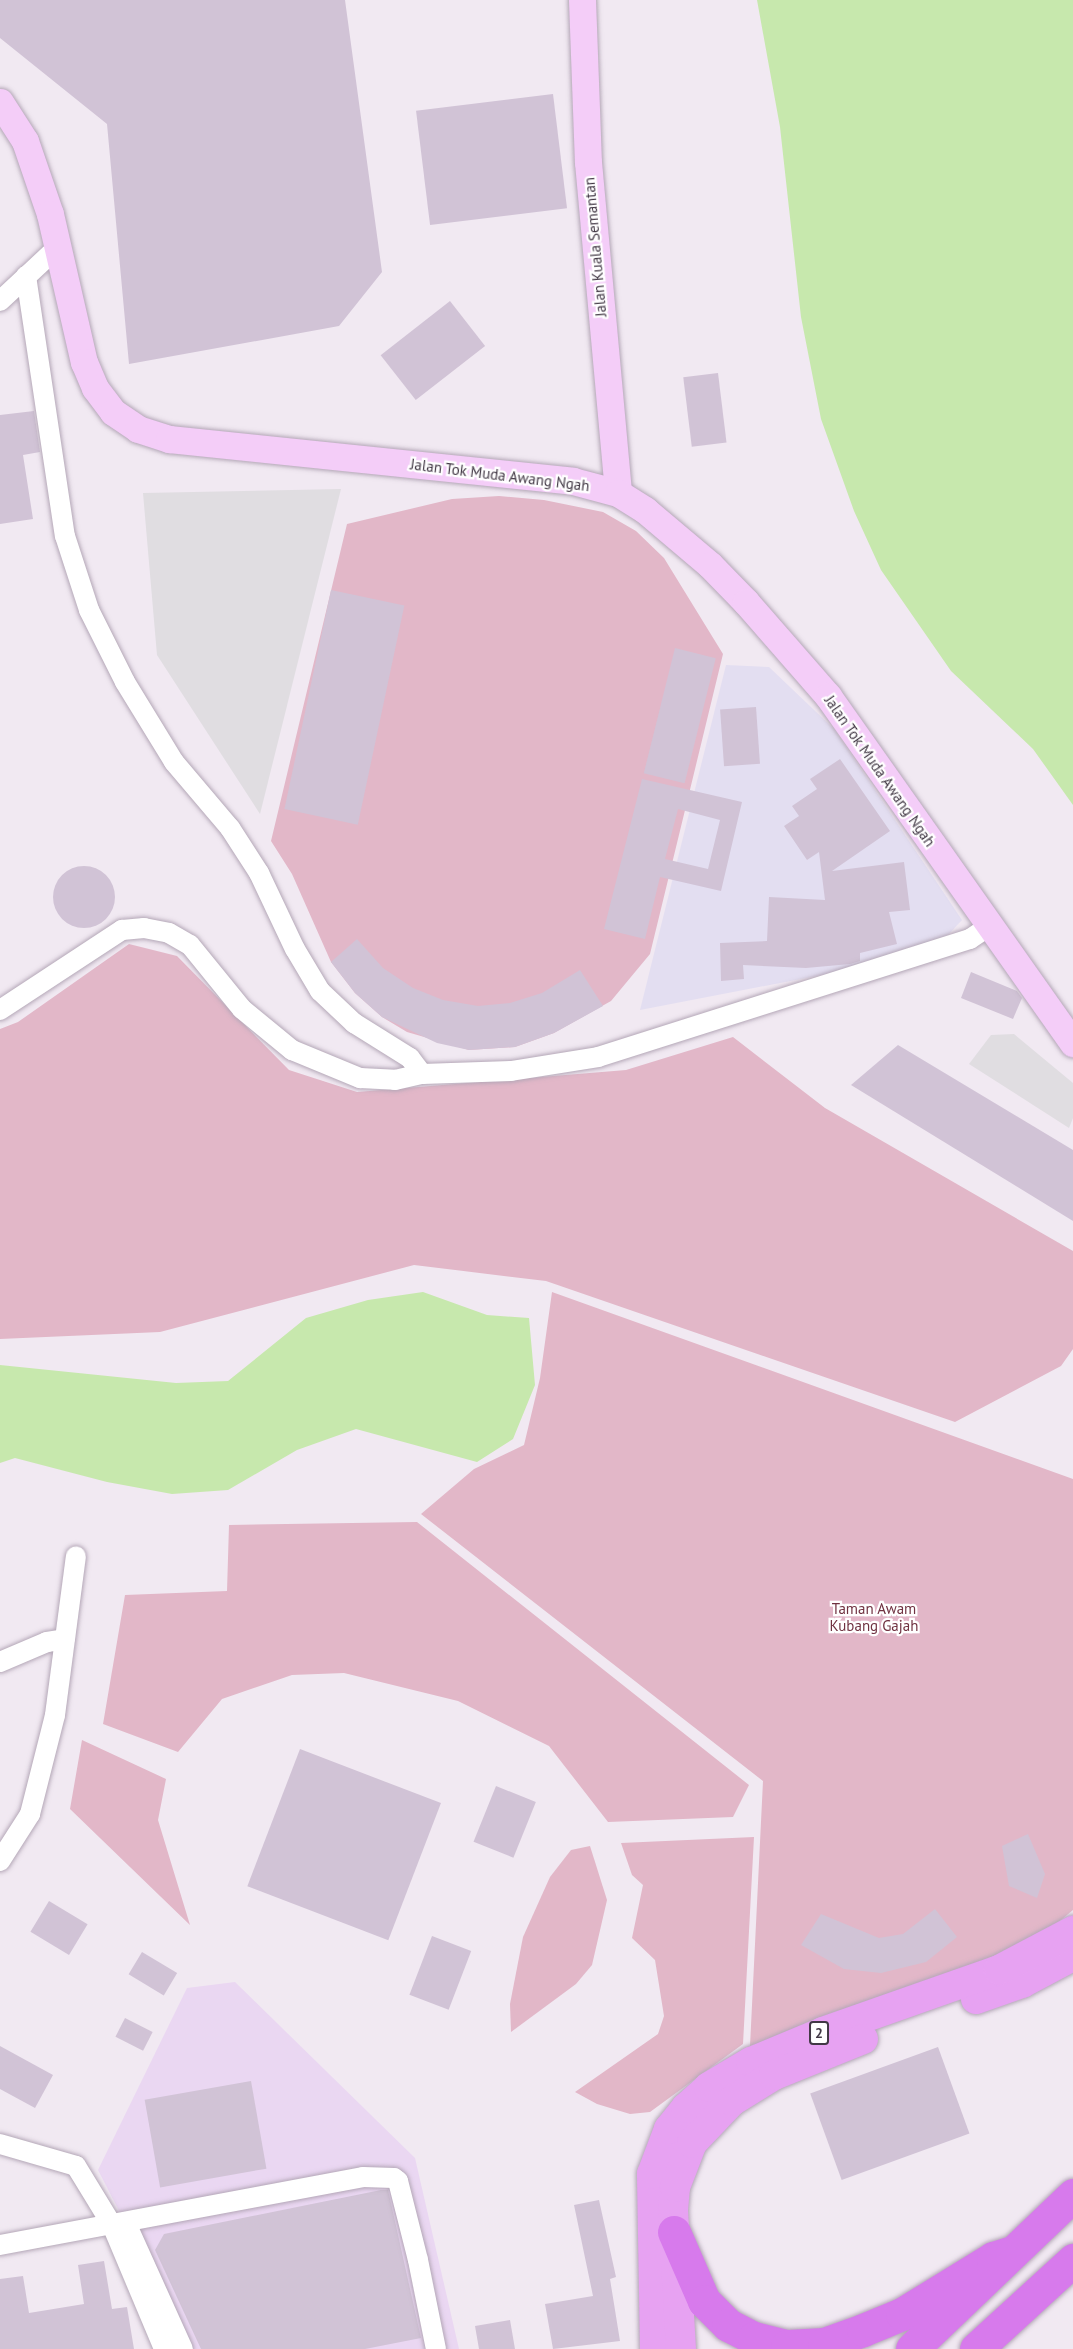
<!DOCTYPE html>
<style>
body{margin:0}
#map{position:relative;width:1073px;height:2349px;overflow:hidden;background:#f1e9f2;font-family:"PT Sans",sans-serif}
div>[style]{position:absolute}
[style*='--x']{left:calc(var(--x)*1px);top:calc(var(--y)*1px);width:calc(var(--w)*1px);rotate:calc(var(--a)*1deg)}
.commercial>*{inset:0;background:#ead7f2}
.medical>*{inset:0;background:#e3def1}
.green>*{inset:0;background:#e2b7c8}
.parking>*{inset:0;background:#e0dde1}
.water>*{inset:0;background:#c7e8ad}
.building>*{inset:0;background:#d1c3d6;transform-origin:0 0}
.round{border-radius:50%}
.roads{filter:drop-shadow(0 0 2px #b4a7b7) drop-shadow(0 0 2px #b4a7b7)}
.street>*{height:20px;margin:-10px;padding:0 10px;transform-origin:10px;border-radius:10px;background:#fff}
.secondary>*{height:27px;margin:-13.5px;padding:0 13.5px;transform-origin:13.5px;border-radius:13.5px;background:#f4cdf8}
.primary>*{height:30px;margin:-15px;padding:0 15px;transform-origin:15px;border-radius:15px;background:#e7a2f2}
.highway>*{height:33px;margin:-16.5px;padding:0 16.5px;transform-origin:16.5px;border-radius:16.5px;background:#d77aec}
span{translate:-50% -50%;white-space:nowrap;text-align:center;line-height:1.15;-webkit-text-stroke:4.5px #fff;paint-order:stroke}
.shield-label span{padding:2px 4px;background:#fff;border:2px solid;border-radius:4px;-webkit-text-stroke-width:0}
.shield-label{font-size:14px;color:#423845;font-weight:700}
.street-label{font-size:15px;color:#423845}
.park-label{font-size:15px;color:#703241}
</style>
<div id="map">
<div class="commercial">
<i style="clip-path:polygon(235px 1982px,415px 2158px,459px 2349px,190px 2349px,98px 2170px,187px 1988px)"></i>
</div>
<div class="medical">
<i style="clip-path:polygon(726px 665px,769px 667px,834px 729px,962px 920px,948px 935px,858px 968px,640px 1010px)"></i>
</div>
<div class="green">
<i style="clip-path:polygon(499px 496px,544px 500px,603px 512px,636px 531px,664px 558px,723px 654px,650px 954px,611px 1001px,554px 1033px,515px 1047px,469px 1050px,407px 1032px,382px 1017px,355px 993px,331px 962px,292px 874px,271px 841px,347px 524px,452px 499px)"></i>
<i style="clip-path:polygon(129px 944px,177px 956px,289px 1070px,357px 1092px,626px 1070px,733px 1037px,825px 1108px,1073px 1251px,1073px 1349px,1061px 1366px,955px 1422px,546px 1281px,414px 1265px,160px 1332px,0 1339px,0 1029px,18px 1022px)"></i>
<i style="clip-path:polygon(552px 1292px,1073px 1479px,1073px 1910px,1027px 1948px,750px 2046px,763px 1781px,421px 1514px,474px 1469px,524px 1445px,540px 1378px)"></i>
<i style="clip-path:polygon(417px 1522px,749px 1785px,733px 1817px,608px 1822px,549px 1746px,458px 1701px,344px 1673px,292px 1675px,222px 1699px,178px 1752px,103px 1724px,125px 1595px,227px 1591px,229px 1525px)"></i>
<i style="clip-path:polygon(82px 1740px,166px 1779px,158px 1820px,190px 1925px,70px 1809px)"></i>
<i style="clip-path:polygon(754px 1837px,743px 2044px,650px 2112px,630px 2114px,597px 2104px,575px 2092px,658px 2034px,664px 2016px,655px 1960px,632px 1938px,643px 1885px,632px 1875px,621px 1843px)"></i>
<i style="clip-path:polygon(590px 1846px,607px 1900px,592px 1965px,576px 1984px,511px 2032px,510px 2004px,523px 1937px,550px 1877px,571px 1850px)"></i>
</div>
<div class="parking">
<i style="clip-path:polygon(341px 489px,260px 814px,157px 655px,143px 493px)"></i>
<i style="clip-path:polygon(1014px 1034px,1073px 1083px,1073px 1118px,1069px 1128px,969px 1064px,991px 1035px)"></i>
</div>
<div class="water">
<i style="clip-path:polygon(757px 0,1073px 0,1073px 805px,1033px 749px,951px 671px,881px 570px,854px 511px,821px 419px,801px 317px,780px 127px)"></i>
<i style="clip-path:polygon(423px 1292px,487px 1315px,529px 1318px,535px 1385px,513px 1439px,477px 1462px,356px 1429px,297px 1450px,228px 1490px,172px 1494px,107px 1482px,15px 1458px,0 1463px,0 1365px,176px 1383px,228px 1381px,306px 1318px,368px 1300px)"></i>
</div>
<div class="building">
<i style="clip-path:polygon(0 0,345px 0,382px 272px,339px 326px,129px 364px,107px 124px,0 38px)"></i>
<i style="left:553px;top:94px;width:115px;height:138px;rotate:83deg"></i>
<i style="left:450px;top:301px;width:57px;height:88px;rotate:52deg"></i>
<i style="left:718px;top:373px;width:70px;height:35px;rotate:83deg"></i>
<i style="clip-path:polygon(34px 411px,40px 452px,23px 455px,33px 519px,0 524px,0 415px)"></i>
<i style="left:331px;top:590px;width:75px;height:224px;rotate:12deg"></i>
<i style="left:675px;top:648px;width:42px;height:129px;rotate:14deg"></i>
<i style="left:756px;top:707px;width:57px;height:36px;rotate:86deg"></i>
<i style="clip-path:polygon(840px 759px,890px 831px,832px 871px,904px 862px,910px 910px,889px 912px,897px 944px,860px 953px,860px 961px,850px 964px,806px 968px,743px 965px,744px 979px,721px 981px,720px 943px,767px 941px,769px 897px,825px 900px,819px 852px,807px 860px,784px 826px,799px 816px,792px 806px,817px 789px,810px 779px)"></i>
<i style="clip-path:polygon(evenodd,642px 779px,742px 802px,721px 891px,660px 877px,645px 939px,604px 929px,642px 779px,678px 809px,720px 820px,708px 869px,665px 859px,678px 809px)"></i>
<i class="round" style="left:53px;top:866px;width:62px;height:62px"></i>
<i style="clip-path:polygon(357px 939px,383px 968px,413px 988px,443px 1000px,478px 1006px,510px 1003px,542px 993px,580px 970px,603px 1006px,554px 1033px,515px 1047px,469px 1050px,437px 1043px,382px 1017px,355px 993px,331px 962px)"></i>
<i style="clip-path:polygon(971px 972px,1017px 991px,1022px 998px,1013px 1019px,961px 998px)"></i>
<i style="clip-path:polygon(898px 1045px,1073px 1150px,1073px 1221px,851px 1085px)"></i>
<i style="left:300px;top:1749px;width:151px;height:147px;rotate:21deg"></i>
<i style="left:496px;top:1786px;width:43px;height:60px;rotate:22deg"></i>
<i style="clip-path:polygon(1028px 1834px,1045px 1874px,1037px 1898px,1009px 1886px,1002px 1846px)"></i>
<i style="left:49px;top:1901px;width:45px;height:36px;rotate:31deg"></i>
<i style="clip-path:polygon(935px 1909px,957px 1937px,926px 1962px,881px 1973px,844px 1969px,801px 1945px,821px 1914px,879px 1938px,903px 1934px)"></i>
<i style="left:432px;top:1936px;width:42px;height:63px;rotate:21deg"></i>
<i style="left:142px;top:1952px;width:41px;height:26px;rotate:31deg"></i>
<i style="left:125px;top:2018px;width:31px;height:21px;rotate:27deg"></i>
<i style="clip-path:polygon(0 2046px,53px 2075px,35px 2108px,0 2089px)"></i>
<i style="left:938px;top:2047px;width:92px;height:136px;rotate:70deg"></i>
<i style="left:251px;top:2081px;width:89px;height:108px;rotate:80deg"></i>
<i style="clip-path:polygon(381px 2190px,388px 2190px,421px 2338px,365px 2349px,201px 2349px,155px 2250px,164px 2234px)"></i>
<i style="clip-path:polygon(599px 2200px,616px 2277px,610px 2279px,620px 2341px,553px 2349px,545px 2304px,593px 2296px,574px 2205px)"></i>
<i style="clip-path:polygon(104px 2261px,112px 2309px,127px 2307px,134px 2349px,0 2349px,0 2279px,23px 2276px,29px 2313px,84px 2304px,78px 2265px)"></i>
<i style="clip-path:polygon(510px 2320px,515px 2349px,479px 2349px,475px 2326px)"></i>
</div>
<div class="roads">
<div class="street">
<i style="--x:26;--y:276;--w:263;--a:81.5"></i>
<i style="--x:65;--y:536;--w:78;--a:72"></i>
<i style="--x:89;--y:610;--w:80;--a:63.4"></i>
<i style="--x:125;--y:682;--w:94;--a:58.5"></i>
<i style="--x:174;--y:762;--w:87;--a:49.7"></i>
<i style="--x:230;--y:828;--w:54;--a:57.2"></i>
<i style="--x:259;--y:873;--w:84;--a:64.7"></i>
<i style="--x:295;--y:949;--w:49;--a:59.2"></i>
<i style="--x:320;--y:991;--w:47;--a:43.3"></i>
<i style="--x:354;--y:1023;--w:66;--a:32"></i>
<i style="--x:410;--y:1058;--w:20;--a:53"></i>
<i style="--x:0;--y:301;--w:79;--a:-43"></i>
<i style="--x:0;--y:1010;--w:146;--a:-33.3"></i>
<i style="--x:122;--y:930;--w:22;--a:-5"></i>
<i style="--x:144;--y:928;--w:25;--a:11"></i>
<i style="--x:169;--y:933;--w:24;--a:30"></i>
<i style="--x:190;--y:945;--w:82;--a:50.9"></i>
<i style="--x:242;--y:1009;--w:65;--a:39.4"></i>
<i style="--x:292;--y:1050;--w:74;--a:22.4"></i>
<i style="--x:360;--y:1078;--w:35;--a:3"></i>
<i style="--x:395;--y:1080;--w:28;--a:-13"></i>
<i style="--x:422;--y:1074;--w:89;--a:-1.9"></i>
<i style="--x:511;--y:1071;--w:88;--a:-9.1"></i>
<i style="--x:598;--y:1057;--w:390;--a:-17.6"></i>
<i style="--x:970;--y:939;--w:23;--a:-34"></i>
<i style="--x:0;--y:1662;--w:51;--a:-23.1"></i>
<i style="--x:47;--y:1642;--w:18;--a:-9"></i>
<i style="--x:0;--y:1861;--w:56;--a:-57.4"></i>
<i style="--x:30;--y:1814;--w:102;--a:-75.8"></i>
<i style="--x:55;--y:1715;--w:160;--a:-82.5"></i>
<i style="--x:0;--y:2144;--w:79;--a:16.1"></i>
<i style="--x:76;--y:2166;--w:69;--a:58.6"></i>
<i style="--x:112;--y:2225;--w:134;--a:67.2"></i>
<i style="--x:126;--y:2223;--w:138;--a:65.7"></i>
<i style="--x:0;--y:2245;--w:369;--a:-10.6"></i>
<i style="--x:363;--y:2177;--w:31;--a:2"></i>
<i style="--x:394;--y:2178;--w:5;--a:37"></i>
<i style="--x:398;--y:2181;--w:81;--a:75.8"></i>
<i style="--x:418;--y:2260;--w:91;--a:78.6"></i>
</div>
<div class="secondary">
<i style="--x:582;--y:0;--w:162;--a:87.9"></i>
<i style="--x:588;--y:162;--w:332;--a:84.8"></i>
<i style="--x:0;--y:102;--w:46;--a:57.3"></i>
<i style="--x:25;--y:141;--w:77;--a:71.1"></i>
<i style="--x:50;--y:214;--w:152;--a:77.1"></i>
<i style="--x:84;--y:362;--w:28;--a:67"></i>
<i style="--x:95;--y:388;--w:30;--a:53"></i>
<i style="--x:113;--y:412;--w:30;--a:34"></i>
<i style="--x:138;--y:429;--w:33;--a:18"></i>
<i style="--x:169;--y:439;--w:406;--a:5.9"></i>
<i style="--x:573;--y:481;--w:47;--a:14.9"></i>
<i style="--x:618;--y:493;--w:32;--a:32"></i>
<i style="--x:645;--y:510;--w:85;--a:40.2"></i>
<i style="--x:710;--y:565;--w:52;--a:45.8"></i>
<i style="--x:746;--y:602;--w:125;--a:48.9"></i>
<i style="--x:828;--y:696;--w:425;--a:54.8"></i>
</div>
<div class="primary">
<i style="--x:976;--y:1999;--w:49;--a:-19.2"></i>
<i style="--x:1022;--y:1983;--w:58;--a:-27.9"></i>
<i style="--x:655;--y:2349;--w:175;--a:-91"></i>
<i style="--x:652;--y:2174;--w:48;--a:-69.3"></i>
<i style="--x:669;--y:2129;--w:27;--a:-51"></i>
<i style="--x:686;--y:2108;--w:31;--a:-42"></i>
<i style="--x:709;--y:2087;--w:49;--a:-30.8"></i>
<i style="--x:751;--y:2062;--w:78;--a:-22.6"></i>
<i style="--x:823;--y:2032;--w:187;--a:-19.4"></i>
<i style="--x:999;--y:1970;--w:84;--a:-27.8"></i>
<i style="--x:681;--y:2349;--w:139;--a:-93.3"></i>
<i style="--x:673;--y:2210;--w:23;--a:-85"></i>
<i style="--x:675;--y:2187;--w:47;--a:-68.9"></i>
<i style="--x:692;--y:2143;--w:58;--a:-46.4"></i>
<i style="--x:732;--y:2101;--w:49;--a:-31.8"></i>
<i style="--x:774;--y:2075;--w:96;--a:-22"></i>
</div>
<div class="highway">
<i style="--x:674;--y:2232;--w:75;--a:66.5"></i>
<i style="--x:704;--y:2301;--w:34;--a:45"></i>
<i style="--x:728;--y:2325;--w:29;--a:27"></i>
<i style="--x:754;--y:2338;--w:34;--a:14"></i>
<i style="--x:787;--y:2346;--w:37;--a:-3"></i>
<i style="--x:824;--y:2344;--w:41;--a:-19.7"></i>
<i style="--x:863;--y:2330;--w:42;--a:-22.3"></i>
<i style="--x:902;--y:2314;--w:107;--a:-31.6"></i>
<i style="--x:993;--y:2258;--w:21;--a:-17"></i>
<i style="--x:912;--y:2349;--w:223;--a:-43.7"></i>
<i style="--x:976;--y:2349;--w:132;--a:-42.5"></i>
</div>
</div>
<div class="shield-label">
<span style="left:819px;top:2033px">2</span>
</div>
<div class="street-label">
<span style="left:595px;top:247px;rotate:-95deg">Jalan Kuala Semantan</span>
<span style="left:500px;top:475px;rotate:7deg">Jalan Tok Muda Awang Ngah</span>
<span style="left:880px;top:771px;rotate:55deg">Jalan Tok Muda Awang Ngah</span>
</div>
<div class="park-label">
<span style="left:874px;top:1617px">Taman Awam<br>Kubang Gajah</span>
</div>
</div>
